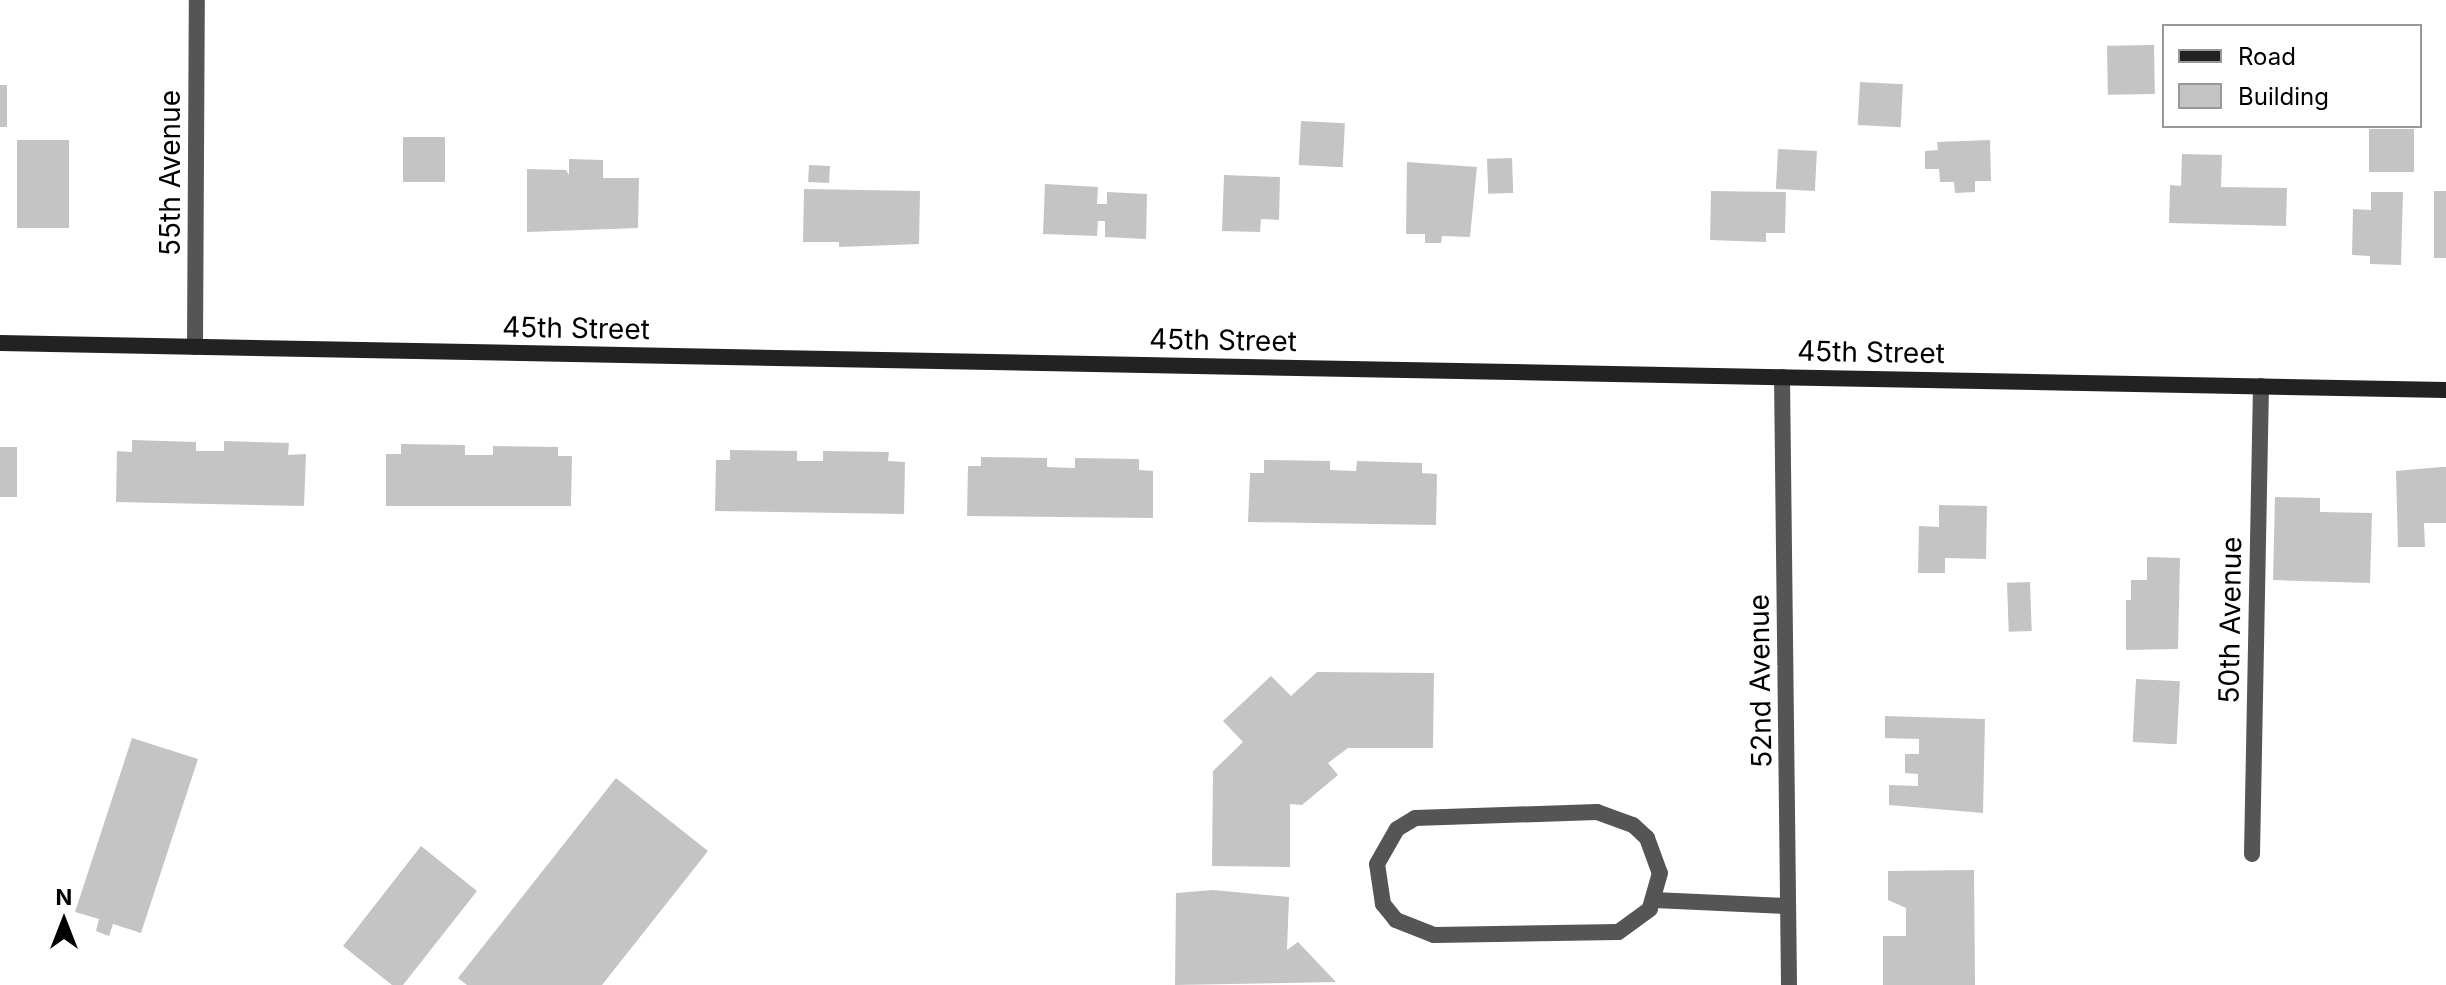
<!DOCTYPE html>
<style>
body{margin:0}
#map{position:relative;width:2446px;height:985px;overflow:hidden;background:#fff;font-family:Inter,sans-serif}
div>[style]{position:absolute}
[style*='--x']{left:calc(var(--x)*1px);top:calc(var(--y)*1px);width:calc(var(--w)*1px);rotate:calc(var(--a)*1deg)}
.building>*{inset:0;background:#c4c4c4;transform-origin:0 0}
.lane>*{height:16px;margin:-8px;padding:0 8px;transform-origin:8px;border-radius:8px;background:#555}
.street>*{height:16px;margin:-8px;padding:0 8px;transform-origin:8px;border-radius:8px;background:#555}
.secondary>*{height:16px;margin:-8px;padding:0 8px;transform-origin:8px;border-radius:8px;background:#222}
span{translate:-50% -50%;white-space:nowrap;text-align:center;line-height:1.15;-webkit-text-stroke:6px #fff;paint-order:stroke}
.street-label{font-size:28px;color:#000}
.legend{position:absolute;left:2162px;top:24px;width:260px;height:104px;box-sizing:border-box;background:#fff;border:2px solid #999;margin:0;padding:10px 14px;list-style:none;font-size:24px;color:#000}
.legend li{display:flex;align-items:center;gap:16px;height:40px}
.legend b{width:40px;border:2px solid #999}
.north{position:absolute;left:24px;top:881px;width:80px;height:80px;-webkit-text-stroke:6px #fff;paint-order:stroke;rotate:0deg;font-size:22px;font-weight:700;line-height:32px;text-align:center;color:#000}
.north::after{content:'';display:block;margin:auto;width:28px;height:36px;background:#000;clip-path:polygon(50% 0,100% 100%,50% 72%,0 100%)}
</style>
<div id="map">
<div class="building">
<i style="left:2154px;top:45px;width:49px;height:47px;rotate:89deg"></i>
<i style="left:1860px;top:82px;width:43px;height:43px;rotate:3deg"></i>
<i style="left:0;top:85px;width:7px;height:42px"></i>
<i style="left:1301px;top:121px;width:44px;height:44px;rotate:3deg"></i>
<i style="left:2369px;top:129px;width:45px;height:43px"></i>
<i style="left:403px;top:137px;width:42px;height:45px"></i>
<i style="left:17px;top:140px;width:52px;height:88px"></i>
<i style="clip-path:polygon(1990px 140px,1991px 181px,1975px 181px,1975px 192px,1955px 193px,1954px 182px,1940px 182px,1939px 169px,1925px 169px,1925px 151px,1938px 150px,1937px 142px)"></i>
<i style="left:1778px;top:149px;width:39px;height:40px;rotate:3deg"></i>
<i style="clip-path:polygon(2182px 154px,2222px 155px,2221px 187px,2287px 188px,2286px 226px,2169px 223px,2170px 185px,2181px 186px)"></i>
<i style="left:1512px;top:158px;width:35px;height:25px;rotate:88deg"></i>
<i style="clip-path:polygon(569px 159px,603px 160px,603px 178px,639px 178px,638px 228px,527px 232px,527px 169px,566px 170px,569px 175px)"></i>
<i style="clip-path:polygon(1407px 162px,1477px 167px,1470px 237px,1442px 236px,1441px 243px,1425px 243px,1425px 234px,1406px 234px)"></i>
<i style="left:809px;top:165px;width:21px;height:17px;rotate:3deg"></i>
<i style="clip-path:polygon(1224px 175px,1280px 177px,1279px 220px,1261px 219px,1260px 232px,1222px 231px)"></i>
<i style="clip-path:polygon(1045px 184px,1098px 187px,1097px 204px,1107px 204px,1107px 192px,1147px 194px,1146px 239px,1105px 237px,1105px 221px,1098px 221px,1097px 236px,1043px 234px)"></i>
<i style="clip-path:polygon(804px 189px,920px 191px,919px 244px,839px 247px,839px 242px,803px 242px)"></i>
<i style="clip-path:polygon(1711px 191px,1786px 192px,1785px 233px,1766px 233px,1766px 242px,1710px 240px)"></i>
<i style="left:2434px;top:191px;width:12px;height:67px"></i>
<i style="clip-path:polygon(2371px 192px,2403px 192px,2401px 265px,2370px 264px,2370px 256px,2352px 255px,2353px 209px,2371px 210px)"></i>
<i style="clip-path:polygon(132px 440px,196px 442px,196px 451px,224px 451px,224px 441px,289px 443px,288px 455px,306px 454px,304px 506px,116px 502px,117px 451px,132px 452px)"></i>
<i style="clip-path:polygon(401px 444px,465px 445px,465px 455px,493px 455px,493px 446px,558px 447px,558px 456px,572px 456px,571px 506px,386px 506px,386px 454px,401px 454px)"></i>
<i style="left:0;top:447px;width:17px;height:50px"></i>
<i style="clip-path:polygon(730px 450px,797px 451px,797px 461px,823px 461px,823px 451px,889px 452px,888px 461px,905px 462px,904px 514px,715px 511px,716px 460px,730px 460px)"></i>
<i style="clip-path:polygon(981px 457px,1047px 458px,1047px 467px,1075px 468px,1075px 458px,1139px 459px,1139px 470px,1153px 471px,1153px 518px,967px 516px,968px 466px,981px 466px)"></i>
<i style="clip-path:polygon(1264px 460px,1330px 461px,1330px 470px,1356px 471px,1357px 461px,1422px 463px,1422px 473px,1437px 474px,1436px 525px,1248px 522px,1250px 473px,1264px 473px)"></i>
<i style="clip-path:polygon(2441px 467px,2446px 467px,2446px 523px,2424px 523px,2425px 547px,2398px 547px,2396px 471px)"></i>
<i style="clip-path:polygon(2275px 497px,2320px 498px,2320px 512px,2372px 513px,2370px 583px,2273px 580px)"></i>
<i style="clip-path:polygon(1939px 505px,1987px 506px,1986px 559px,1945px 558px,1945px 573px,1918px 573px,1919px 526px,1939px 527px)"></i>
<i style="clip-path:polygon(2147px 557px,2180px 558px,2178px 649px,2126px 650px,2126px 600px,2131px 600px,2131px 580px,2147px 580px)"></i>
<i style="left:2030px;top:582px;width:49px;height:23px;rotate:88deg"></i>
<i style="clip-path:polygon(1317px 672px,1434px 673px,1433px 748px,1348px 748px,1328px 763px,1338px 775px,1302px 805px,1290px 804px,1290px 867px,1212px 866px,1213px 771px,1243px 742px,1223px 721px,1271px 676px,1291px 696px)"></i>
<i style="left:2136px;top:679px;width:44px;height:63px;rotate:3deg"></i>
<i style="clip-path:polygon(1885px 716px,1985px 719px,1983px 813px,1889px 805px,1889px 785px,1918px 786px,1918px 774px,1905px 773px,1905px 754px,1919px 754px,1919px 739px,1885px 738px)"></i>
<i style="clip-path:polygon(132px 738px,198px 759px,141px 933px,113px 924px,109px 936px,96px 931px,99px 919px,75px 912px)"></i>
<i style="clip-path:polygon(616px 778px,708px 851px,602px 985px,467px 985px,458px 978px)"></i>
<i style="clip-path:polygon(421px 846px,477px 891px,403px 985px,392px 985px,343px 946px)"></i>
<i style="clip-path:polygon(1974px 870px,1975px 985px,1883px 985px,1883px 936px,1906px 936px,1906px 908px,1888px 900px,1888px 871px)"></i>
<i style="clip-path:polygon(1213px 890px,1289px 897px,1287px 950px,1298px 942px,1336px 982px,1175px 985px,1176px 893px)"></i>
</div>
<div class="lane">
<i style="--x:1597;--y:812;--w:38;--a:20"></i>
<i style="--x:1633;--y:825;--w:19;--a:43"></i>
<i style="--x:1647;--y:838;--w:37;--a:70"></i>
<i style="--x:1660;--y:873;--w:37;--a:106"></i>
<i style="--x:1650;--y:909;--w:39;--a:144"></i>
<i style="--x:1618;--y:932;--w:184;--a:179.1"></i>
<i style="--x:1434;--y:935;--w:41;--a:-158.5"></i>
<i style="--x:1396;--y:920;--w:21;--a:-129"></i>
<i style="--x:1383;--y:904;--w:40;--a:-98.5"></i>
<i style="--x:1377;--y:864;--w:40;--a:-60.3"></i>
<i style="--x:1397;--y:829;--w:21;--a:-31"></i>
<i style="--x:1415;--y:818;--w:182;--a:-1.9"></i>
<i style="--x:1654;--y:900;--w:134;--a:2.6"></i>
</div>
<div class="street">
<i style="--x:195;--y:347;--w:347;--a:-89.7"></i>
<i style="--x:1782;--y:377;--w:608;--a:89.34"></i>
<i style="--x:2252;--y:854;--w:468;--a:-88.9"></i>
</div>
<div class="secondary">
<i style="--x:0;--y:343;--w:2446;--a:1.1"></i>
</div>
<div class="street-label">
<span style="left:170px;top:173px;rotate:-90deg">55th Avenue</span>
<span style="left:576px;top:328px;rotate:1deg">45th Street</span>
<span style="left:1223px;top:340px;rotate:1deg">45th Street</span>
<span style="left:1871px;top:352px;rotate:1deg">45th Street</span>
<span style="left:2230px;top:620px;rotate:-89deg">50th Avenue</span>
<span style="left:1760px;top:681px;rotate:-91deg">52nd Avenue</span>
</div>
<ul class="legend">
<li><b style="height:10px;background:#222"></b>Road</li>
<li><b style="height:22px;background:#c4c4c4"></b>Building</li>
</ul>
<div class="north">N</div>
</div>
